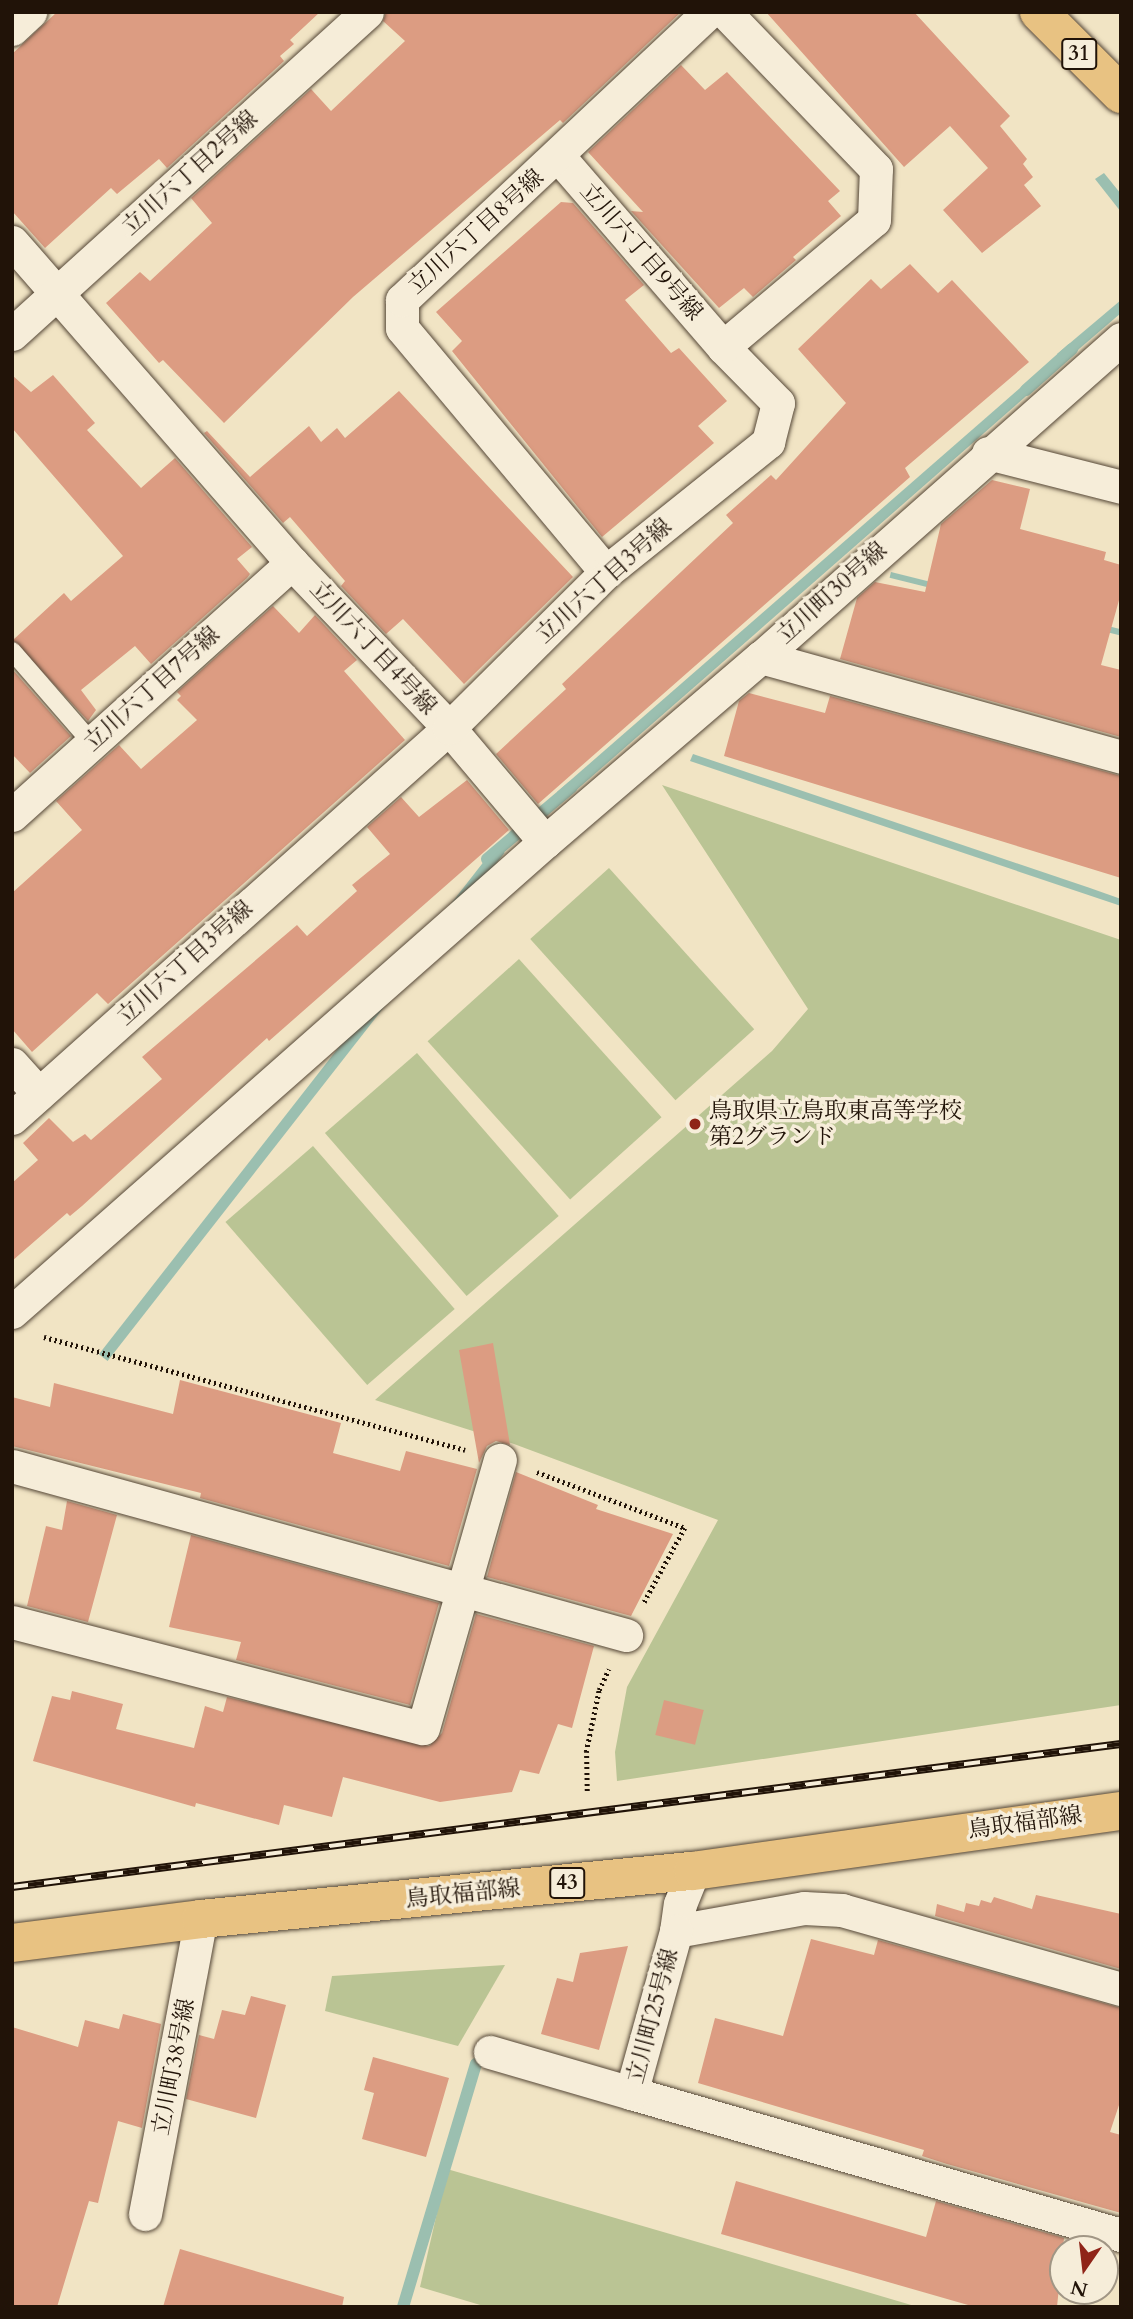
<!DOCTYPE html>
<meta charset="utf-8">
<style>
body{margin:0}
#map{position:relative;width:1133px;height:2319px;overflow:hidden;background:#f1e4c4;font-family:Cardo,"Noto Serif JP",serif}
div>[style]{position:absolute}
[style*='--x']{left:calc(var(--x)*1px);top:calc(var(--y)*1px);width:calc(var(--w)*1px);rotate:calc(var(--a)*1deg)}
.green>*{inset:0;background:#bac494;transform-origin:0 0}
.water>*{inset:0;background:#9bbfb0;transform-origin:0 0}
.stream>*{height:12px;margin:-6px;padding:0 6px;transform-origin:6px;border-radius:6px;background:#9bbfb0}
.building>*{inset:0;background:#dc9c82;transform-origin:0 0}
.path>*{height:4.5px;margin-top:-2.25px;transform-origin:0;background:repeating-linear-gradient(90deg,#211308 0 2px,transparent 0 5.5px)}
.roads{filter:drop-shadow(0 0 2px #554737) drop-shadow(0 0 2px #554737)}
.service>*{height:18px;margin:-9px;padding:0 9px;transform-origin:9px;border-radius:9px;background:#f6edd9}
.minor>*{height:33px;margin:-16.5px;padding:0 16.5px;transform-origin:16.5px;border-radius:16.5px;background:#f6edd9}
.primary>*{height:38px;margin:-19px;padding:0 19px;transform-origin:19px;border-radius:19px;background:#e8c282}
.rail>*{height:8px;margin-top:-4px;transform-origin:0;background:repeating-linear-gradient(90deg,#f6edd9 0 16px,#211308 0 32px);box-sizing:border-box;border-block:2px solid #211308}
.dots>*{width:19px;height:19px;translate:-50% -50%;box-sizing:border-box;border:4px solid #f6edd9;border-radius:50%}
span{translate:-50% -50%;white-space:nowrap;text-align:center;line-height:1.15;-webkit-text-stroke:7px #f6edd9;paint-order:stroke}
.shield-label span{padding:2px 5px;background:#f6edd9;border:2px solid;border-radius:5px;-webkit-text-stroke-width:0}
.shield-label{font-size:21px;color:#211308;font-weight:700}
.street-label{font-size:23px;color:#211308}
.poi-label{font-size:23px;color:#211308}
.left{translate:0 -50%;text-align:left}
.frame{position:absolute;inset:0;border:14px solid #211308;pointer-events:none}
.north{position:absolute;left:1049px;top:2235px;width:70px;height:70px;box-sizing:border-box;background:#f6edd9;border:2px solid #a19685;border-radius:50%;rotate:194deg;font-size:19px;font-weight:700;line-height:28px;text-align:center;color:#211308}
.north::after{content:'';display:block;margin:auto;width:24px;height:32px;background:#8f2418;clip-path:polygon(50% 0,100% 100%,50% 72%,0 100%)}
</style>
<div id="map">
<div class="green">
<i style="clip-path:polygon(662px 785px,1121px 940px,1121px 1705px,617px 1781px,615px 1752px,627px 1687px,718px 1520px,514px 1444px,375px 1400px,772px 1051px,808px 1009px)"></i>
<i style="left:609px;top:868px;width:217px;height:106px;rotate:48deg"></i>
<i style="left:519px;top:959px;width:213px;height:123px;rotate:48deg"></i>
<i style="left:417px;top:1053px;width:216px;height:122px;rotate:49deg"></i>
<i style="left:313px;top:1146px;width:216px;height:116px;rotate:49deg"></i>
<i style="clip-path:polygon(505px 1965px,458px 2046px,325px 2011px,332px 1976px)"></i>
<i style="clip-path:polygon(447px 2169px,701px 2243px,918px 2307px,487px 2307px,420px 2287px)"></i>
</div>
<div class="water">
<i style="clip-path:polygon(1104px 173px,1121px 194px,1121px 212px,1095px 179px)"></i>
<i style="clip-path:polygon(1121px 300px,1121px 313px,1065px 361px,1057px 354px)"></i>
<i style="clip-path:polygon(1035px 375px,1041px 383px,755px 634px,565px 800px,557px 792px)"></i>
<i style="left:891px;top:572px;width:237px;height:6px;rotate:14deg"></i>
<i style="clip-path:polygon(693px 754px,1090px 888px,1121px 899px,1121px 906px,690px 761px)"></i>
<i style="left:496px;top:846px;width:11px;height:645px;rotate:38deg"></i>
</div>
<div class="stream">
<i style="--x:1026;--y:390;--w:62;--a:-41.7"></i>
<i style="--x:487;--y:859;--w:111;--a:-40.3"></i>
<i style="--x:403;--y:2307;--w:254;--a:-73.3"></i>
</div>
<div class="building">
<i style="clip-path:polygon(57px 12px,320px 12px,290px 40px,294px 44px,280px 56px,284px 61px,167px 168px,159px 159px,117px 194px,111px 188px,45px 248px,12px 211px,12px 54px)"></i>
<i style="clip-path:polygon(386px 12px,681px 12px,563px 123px,560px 120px,353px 297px,224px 423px,163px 360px,159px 363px,106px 303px,140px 272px,150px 281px,212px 223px,191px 198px,311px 89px,331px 111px,405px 41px,383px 21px)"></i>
<i style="clip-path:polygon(766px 12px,914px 12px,1010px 116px,1000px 126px,1027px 159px,1023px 164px,1033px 177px,1024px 185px,1041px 206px,982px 253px,943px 210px,988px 168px,950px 126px,904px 167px)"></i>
<i style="clip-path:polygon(681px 65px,705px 90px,727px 72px,840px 191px,828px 201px,841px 216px,793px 257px,796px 260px,753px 297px,744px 288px,719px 308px,631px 211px,643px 212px,588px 152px)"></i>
<i style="clip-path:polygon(561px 202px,573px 203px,644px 285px,625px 300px,671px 353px,679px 348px,727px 401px,698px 426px,714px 443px,602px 537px,452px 351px,462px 341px,436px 312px)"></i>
<i style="clip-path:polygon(910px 264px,938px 293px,952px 280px,1029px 362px,905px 468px,910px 477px,538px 804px,496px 754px,566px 689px,562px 684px,733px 523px,726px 515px,771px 475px,776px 480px,846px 403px,798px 349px,871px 279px,881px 289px)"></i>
<i style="clip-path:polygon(12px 375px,31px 392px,53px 375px,95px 423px,87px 430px,141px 488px,175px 458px,252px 547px,237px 559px,250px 574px,247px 578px,151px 664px,135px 646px,81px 690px,96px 710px,88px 721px,13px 640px,64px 593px,71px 601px,123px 556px,12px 428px)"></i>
<i style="clip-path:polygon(399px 391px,573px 577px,464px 684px,403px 619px,386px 634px,341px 586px,345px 581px,290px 517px,283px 523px,204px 433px,207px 431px,250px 477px,309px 426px,321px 442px,337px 428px,345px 438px)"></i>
<i style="clip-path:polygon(992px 480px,1030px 489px,1020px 529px,1106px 552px,1104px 560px,1121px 565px,1121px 593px,1101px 665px,1121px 670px,1121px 737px,840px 659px,857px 598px,875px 582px,925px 592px,941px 524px)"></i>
<i style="clip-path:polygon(273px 606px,299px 633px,315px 615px,357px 660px,344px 671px,405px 740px,108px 1004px,97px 993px,32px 1052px,12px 1029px,12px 893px,82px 830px,56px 801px,119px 745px,141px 769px,197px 720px,177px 700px,181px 696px,177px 692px)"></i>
<i style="clip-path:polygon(12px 669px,71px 736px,30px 773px,12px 754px)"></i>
<i style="clip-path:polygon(749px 693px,825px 713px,830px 696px,1121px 776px,1121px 878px,724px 756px,739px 701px)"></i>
<i style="clip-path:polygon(467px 780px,509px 830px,269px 1041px,267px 1038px,82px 1206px,70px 1216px,67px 1213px,12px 1261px,12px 1183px,38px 1160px,23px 1143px,49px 1118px,73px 1142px,85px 1134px,91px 1140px,162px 1079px,142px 1057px,297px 925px,307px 936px,357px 891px,352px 885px,390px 854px,367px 827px,401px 797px,419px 817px)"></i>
<i style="clip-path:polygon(493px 1343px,510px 1445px,496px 1441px,487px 1446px,479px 1463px,459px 1350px)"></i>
<i style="clip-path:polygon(180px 1380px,341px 1423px,333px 1453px,400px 1471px,406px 1451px,477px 1469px,449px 1566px,200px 1498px,201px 1493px,12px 1446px,12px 1397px,50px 1407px,54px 1383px,173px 1414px)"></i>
<i style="clip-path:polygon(516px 1472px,598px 1505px,596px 1509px,673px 1534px,631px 1616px,487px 1577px)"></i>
<i style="clip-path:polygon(67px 1501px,117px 1515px,88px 1622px,27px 1606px,46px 1526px,62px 1530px)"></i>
<i style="clip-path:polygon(191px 1535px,439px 1603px,410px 1705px,236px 1660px,241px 1642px,169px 1627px)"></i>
<i style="clip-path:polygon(476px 1614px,594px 1646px,572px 1728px,558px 1724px,539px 1774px,520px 1770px,512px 1792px,440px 1802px,343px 1777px,332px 1817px,284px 1805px,279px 1825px,196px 1803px,195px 1807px,33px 1761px,52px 1696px,70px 1700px,72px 1691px,123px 1704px,116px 1729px,194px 1748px,205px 1706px,223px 1712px,227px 1697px,429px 1746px,442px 1733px)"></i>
<i style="left:664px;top:1700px;width:41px;height:36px;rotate:14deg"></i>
<i style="clip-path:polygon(1036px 1895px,1121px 1914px,1121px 1969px,935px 1916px,937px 1904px,964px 1912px,966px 1903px,979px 1906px,981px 1900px,991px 1903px,994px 1897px,1032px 1909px)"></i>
<i style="clip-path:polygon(811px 1939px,874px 1955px,878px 1940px,1121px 2008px,1121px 2099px,1110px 2132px,1121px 2135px,1121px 2213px,947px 2164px,922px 2156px,924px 2150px,698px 2083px,715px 2018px,783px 2036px)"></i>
<i style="clip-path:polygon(628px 1946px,599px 2050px,541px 2034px,557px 1978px,573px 1982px,580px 1953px)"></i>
<i style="clip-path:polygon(251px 1996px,286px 2005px,256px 2118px,186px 2099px,199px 2035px,214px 2039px,222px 2010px,245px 2015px)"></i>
<i style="clip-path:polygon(123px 2014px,161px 2024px,142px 2128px,118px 2121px,98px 2203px,89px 2201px,57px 2307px,12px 2307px,12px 2027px,78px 2047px,85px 2020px,119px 2029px)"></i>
<i style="clip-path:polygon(373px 2057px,449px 2078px,426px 2157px,362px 2139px,374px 2093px,364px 2090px)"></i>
<i style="clip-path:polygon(736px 2181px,926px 2237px,936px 2201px,1064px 2238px,1057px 2307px,975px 2307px,721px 2234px)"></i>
<i style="clip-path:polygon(180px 2249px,344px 2297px,342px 2307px,163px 2307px)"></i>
</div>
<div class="path">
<i style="--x:44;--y:1337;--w:436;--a:15"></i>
<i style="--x:537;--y:1472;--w:158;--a:20.7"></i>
<i style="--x:685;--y:1528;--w:85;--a:118.7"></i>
<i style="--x:587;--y:1791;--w:39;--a:-91"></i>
<i style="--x:586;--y:1752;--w:63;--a:-78.2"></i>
<i style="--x:599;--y:1690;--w:23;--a:-65"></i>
</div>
<div class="roads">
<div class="service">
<i style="--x:12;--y:651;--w:122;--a:49"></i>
</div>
<div class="minor">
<i style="--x:12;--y:29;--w:25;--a:-43"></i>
<i style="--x:559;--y:157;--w:251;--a:49.2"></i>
<i style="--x:12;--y:242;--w:426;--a:48.9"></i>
<i style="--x:292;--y:563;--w:228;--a:46.4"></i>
<i style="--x:449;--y:728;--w:149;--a:49.9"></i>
<i style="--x:545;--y:842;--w:284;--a:-40.6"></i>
<i style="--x:12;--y:334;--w:479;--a:-42.2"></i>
<i style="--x:1121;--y:339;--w:480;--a:138.5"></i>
<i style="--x:761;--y:657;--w:374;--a:15.5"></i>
<i style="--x:988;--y:453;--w:137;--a:14.3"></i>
<i style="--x:606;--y:572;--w:318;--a:-129.9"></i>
<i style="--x:402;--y:328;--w:28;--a:-90"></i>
<i style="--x:402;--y:300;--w:421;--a:-43.2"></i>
<i style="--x:12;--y:815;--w:377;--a:-42"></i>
<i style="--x:12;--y:1064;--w:40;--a:48"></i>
<i style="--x:12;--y:1118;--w:586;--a:-41.75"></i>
<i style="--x:449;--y:728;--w:221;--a:-44.8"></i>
<i style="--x:606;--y:572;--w:208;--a:-38.7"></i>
<i style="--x:768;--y:442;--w:40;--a:-75.6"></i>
<i style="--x:778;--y:403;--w:78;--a:-134.5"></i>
<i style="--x:723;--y:347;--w:197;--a:-40.1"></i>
<i style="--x:874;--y:220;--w:51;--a:-87.8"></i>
<i style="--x:876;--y:169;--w:218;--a:-133.9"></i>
<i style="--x:12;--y:1312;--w:711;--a:-41.41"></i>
<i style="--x:12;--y:1466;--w:637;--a:15.39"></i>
<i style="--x:12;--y:1622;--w:424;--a:14.5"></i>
<i style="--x:423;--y:1728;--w:279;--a:-74"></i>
<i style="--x:676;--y:1931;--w:27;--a:-82"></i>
<i style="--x:680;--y:1904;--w:35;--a:-68"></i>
<i style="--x:1121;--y:1989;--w:290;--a:-164.2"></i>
<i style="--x:842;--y:1910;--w:38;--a:-177"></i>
<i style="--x:804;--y:1908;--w:130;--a:169.8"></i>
<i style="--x:676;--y:1931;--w:168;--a:105.5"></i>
<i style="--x:631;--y:2093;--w:510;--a:16.16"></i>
<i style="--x:490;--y:2052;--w:147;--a:16.2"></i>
<i style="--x:145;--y:2214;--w:300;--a:-79.3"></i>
</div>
<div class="primary">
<i style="--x:1039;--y:12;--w:116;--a:45"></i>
<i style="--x:12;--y:1943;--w:191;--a:-7.2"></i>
<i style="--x:201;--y:1919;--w:494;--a:-5.6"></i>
<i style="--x:693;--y:1871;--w:432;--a:-8"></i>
</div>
</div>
<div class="rail">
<i style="--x:12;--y:1887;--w:1118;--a:-7.35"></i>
</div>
<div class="dots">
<i style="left:695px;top:1124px;background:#8f2418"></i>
</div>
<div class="shield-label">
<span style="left:1079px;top:54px">31</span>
<span style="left:567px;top:1883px">43</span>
</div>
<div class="street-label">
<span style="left:190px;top:173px;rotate:-42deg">立川六丁目2号線</span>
<span style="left:476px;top:232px;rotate:-42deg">立川六丁目8号線</span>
<span style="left:641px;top:252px;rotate:49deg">立川六丁目9号線</span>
<span style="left:604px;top:581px;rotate:-42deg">立川六丁目3号線</span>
<span style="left:832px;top:593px;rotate:-42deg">立川町30号線</span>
<span style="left:373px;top:648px;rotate:47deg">立川六丁目4号線</span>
<span style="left:152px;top:689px;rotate:-42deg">立川六丁目7号線</span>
<span style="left:185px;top:963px;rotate:-42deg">立川六丁目3号線</span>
<span style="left:1025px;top:1823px;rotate:-8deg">鳥取福部線</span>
<span style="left:463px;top:1894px;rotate:-6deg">鳥取福部線</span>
<span style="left:653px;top:2016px;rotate:-75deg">立川町25号線</span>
<span style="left:174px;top:2067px;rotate:-79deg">立川町38号線</span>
</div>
<div class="poi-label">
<span class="left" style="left:709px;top:1124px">鳥取県立鳥取東高等学校<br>第2グランド</span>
</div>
<div class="frame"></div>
<div class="north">N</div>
</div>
